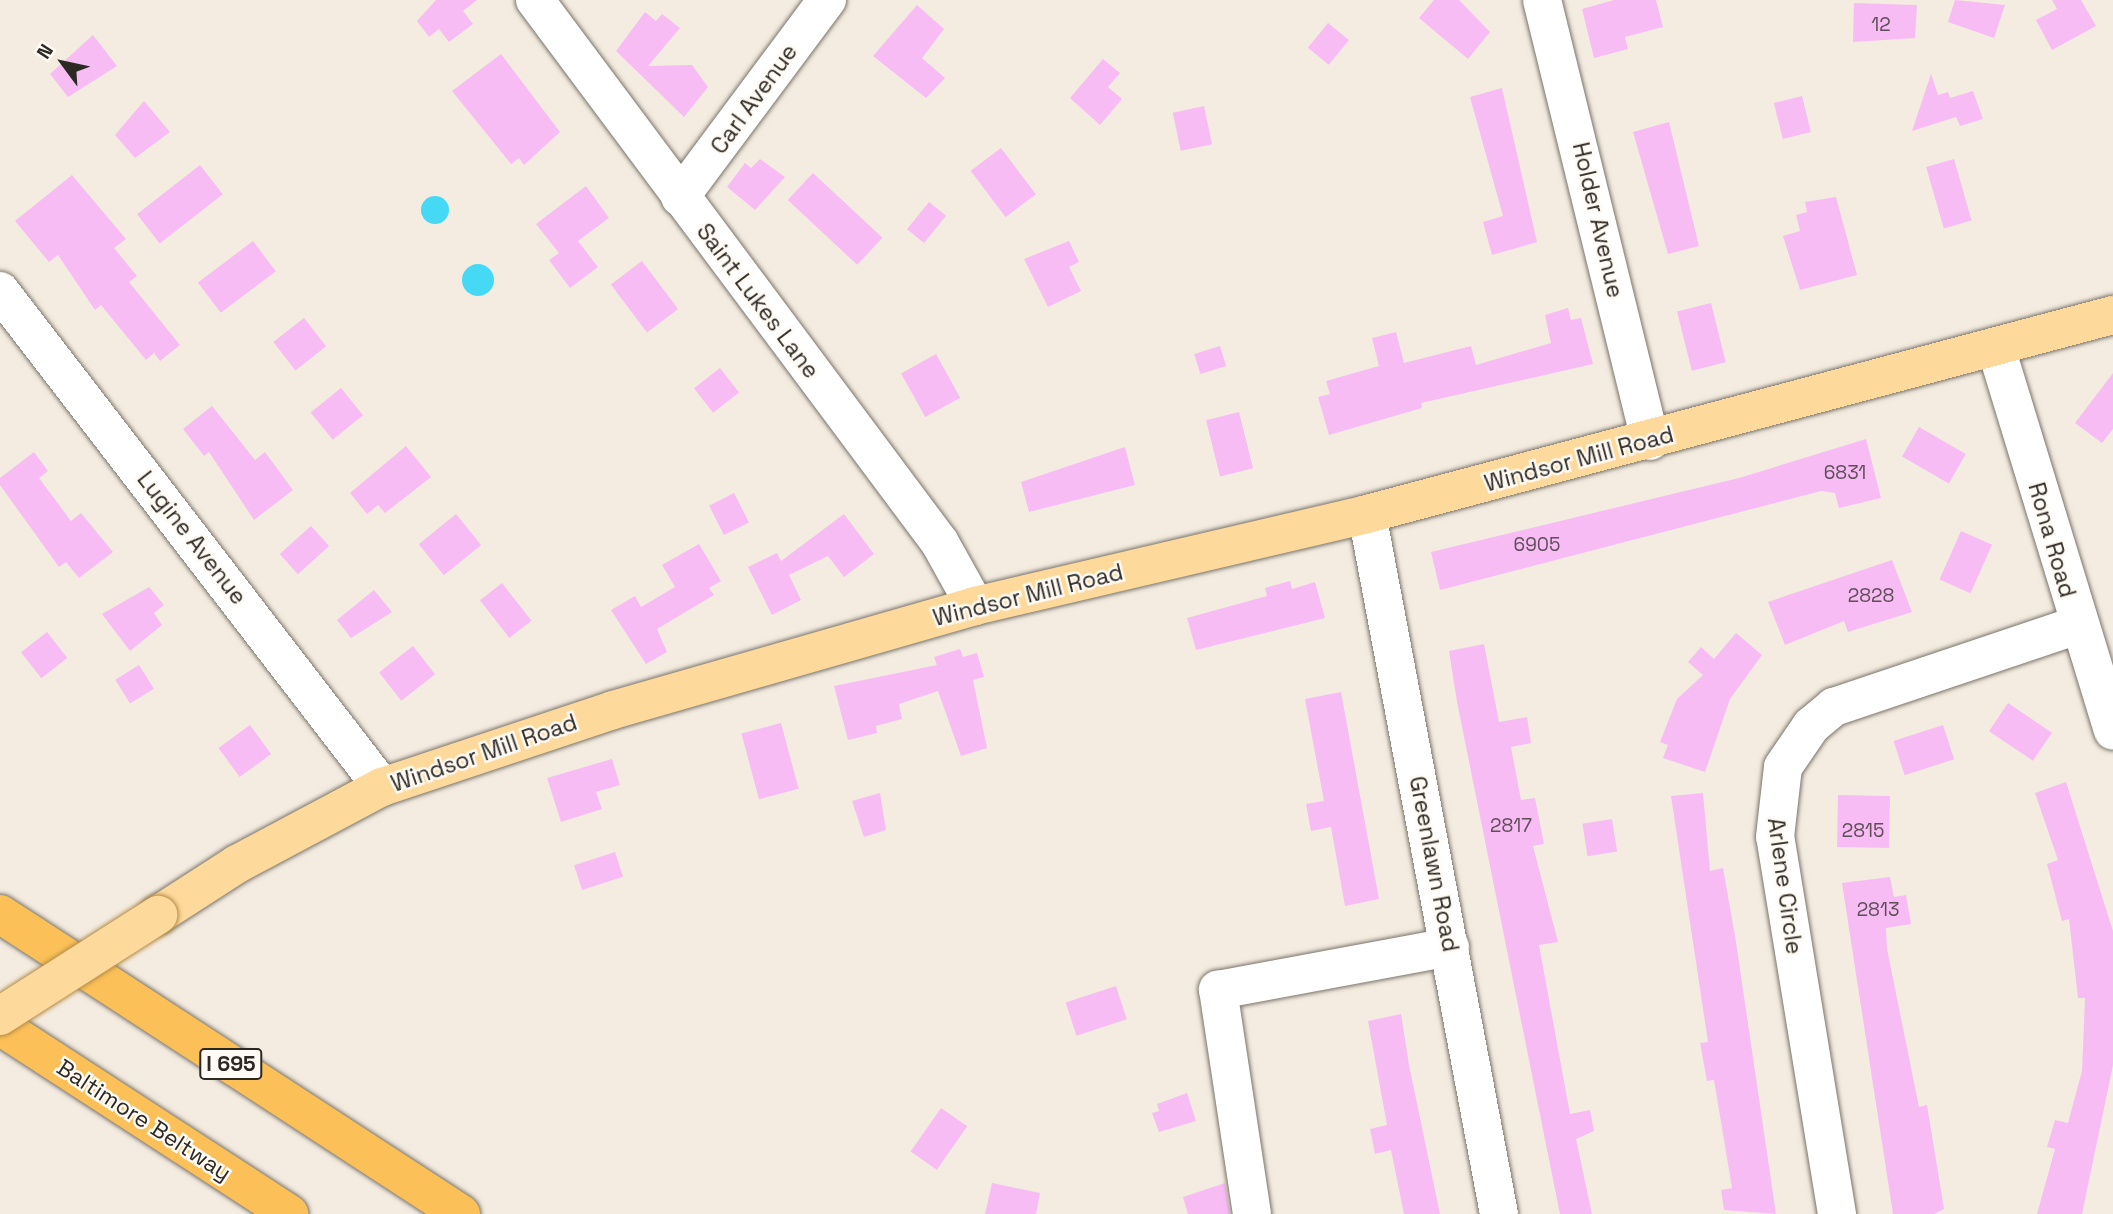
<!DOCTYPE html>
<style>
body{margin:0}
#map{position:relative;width:2113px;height:1214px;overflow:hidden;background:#f4ece1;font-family:"Space Grotesk",sans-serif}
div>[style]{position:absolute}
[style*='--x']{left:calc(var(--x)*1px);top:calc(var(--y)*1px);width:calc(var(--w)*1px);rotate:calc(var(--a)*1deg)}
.water>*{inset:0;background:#46d9f5}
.round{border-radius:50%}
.building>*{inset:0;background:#f8bcf5;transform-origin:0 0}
.roads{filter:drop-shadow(0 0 2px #7b746a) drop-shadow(0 0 2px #7b746a)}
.minor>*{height:38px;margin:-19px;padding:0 19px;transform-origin:19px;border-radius:19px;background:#fff}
.major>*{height:38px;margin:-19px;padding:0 19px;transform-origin:19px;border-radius:19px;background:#fdd99b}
.highway>*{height:38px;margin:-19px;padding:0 19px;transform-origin:19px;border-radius:19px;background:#fbc058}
.bridges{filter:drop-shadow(0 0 2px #b38b46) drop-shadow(0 0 2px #b38b46)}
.major-bridge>*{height:38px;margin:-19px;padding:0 19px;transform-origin:19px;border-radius:19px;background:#fdd99b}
span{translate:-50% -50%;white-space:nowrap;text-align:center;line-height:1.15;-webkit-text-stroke:5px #fffaf3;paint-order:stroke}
.number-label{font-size:19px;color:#5f4e59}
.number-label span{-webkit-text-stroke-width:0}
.shield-label span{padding:2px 5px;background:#fffaf3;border:2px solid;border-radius:5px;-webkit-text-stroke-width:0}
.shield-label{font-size:21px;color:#2c2925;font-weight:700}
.street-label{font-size:23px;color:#2c2925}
.north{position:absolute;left:28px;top:28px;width:70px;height:70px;-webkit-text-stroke:5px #fffaf3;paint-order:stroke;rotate:303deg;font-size:19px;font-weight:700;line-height:28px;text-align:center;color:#2c2925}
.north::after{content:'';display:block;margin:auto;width:24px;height:32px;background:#2c2925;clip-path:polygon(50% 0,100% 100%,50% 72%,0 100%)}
</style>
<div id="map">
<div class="water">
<i class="round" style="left:421px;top:196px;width:28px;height:28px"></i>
<i class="round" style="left:462px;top:264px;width:32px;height:32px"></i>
</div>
<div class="building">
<i style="clip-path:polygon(436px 0,477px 0,463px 11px,473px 24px,449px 42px,439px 29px,429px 37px,417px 21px)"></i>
<i style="clip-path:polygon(1434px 0,1459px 0,1490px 32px,1468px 59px,1419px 18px)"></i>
<i style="clip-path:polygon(1614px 0,1656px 0,1663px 27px,1625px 37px,1628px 49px,1594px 58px,1582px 9px)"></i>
<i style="clip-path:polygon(1955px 0,2005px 5px,1994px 38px,1948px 22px)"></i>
<i style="clip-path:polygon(2052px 0,2081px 0,2096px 26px,2052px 50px,2036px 20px,2057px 9px)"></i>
<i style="clip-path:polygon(1854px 3px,1917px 5px,1915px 38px,1853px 42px)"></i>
<i style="clip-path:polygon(917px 5px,944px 29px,922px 58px,945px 78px,926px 98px,873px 56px)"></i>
<i style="clip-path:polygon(645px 12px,656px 21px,662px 14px,680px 28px,648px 66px,692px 65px,708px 87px,684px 117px,616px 51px)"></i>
<i style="left:1328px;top:23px;width:27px;height:32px;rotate:39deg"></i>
<i style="clip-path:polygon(93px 35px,117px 66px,68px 97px,50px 74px)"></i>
<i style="clip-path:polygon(501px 54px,560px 132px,524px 165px,519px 158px,511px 164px,452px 91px)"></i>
<i style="clip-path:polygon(1103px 59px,1120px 73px,1108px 87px,1122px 99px,1100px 125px,1070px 98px)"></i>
<i style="clip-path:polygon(1931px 74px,1938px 95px,1948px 92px,1956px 114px,1950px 98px,1973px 91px,1983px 119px,1960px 126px,1956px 117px,1912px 131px)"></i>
<i style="clip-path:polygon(1502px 88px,1537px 242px,1492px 255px,1483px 222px,1503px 216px,1470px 97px)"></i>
<i style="left:1802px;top:96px;width:37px;height:29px;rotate:76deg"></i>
<i style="clip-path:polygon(144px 101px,170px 132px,135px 158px,115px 135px)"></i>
<i style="left:1204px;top:106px;width:39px;height:32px;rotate:78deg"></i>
<i style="clip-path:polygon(1669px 122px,1699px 246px,1668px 254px,1633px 132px)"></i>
<i style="left:1001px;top:148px;width:58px;height:38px;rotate:53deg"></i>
<i style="clip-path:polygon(760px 159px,785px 177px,755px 210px,727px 187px,745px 163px,751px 168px)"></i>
<i style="left:1954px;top:159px;width:64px;height:29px;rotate:74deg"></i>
<i style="left:200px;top:165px;width:37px;height:80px;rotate:52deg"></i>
<i style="left:813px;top:173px;width:95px;height:37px;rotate:43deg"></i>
<i style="clip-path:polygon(72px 175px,126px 239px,114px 248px,137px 276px,129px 282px,180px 345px,160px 361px,154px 353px,146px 360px,101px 305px,95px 310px,58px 255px,49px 262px,15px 221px)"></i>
<i style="clip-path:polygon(586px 186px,609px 218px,578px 241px,598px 267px,570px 288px,549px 260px,559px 253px,536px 224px)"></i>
<i style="clip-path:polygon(1836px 197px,1857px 275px,1800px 290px,1783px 236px,1800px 231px,1796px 215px,1807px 212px,1805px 202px)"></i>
<i style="left:929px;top:202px;width:22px;height:35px;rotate:39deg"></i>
<i style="left:253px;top:241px;width:38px;height:69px;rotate:53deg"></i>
<i style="clip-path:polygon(1069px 241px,1079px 262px,1069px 267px,1081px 291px,1048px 307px,1024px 259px)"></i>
<i style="left:642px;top:261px;width:60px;height:39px;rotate:53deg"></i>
<i style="left:1711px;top:303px;width:61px;height:35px;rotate:76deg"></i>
<i style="clip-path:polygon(1568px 308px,1571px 320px,1581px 318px,1593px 364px,1421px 403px,1422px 408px,1329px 435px,1318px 397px,1330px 394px,1326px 381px,1379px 366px,1372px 338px,1396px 332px,1404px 363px,1471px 346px,1476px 365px,1551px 343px,1545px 315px)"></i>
<i style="left:304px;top:318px;width:36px;height:39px;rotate:52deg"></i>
<i style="left:1220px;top:346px;width:21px;height:27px;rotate:73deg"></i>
<i style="left:936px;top:354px;width:50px;height:40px;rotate:61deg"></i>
<i style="left:720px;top:368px;width:31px;height:33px;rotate:52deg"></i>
<i style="clip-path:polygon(2113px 373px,2113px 429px,2102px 443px,2075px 423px)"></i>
<i style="left:341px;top:388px;width:35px;height:39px;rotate:51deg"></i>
<i style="clip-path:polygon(212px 406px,255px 460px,265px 452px,293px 490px,254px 520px,209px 452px,204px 456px,183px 429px)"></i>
<i style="left:1239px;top:412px;width:58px;height:34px;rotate:76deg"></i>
<i style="left:1919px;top:427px;width:54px;height:34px;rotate:30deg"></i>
<i style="clip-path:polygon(1866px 439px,1881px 498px,1839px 508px,1835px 493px,1821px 491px,1440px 590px,1431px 552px,1739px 478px)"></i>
<i style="clip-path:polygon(406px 446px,431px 477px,385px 513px,378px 505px,367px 514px,350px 493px)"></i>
<i style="clip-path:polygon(1125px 447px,1135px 485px,1029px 512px,1021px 482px)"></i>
<i style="clip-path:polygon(34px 452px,48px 471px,39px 478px,71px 521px,81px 513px,113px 552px,79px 578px,66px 562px,59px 567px,0 485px,0 478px)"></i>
<i style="left:734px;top:493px;width:33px;height:28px;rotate:63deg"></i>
<i style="left:456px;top:514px;width:40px;height:48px;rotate:51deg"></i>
<i style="clip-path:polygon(844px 514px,874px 554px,844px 577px,828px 556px,789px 575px,801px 600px,772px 615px,748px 567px,777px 553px,781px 561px)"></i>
<i style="left:311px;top:526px;width:27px;height:42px;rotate:48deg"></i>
<i style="left:1961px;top:531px;width:34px;height:53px;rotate:24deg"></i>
<i style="clip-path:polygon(699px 544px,721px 581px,709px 588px,714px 595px,657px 629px,667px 652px,646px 664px,611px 610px,635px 596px,641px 607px,675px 587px,662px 565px)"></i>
<i style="clip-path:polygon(1892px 560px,1912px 612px,1848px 632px,1844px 621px,1785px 645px,1768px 602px)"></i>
<i style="clip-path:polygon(1290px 581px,1292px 589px,1315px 582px,1325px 618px,1196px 650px,1187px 618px,1267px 596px,1265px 588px)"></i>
<i style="left:502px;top:583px;width:48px;height:28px;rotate:52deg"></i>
<i style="clip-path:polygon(149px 587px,164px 605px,154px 613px,162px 625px,130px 651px,102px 614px)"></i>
<i style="clip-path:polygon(374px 590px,392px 612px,351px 638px,337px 620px)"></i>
<i style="left:47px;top:632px;width:33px;height:33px;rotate:52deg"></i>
<i style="clip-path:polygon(1736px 633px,1762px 655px,1730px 699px,1705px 772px,1663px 758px,1668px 745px,1660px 742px,1677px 699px,1703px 675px,1688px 662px,1701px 647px,1714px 659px)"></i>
<i style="clip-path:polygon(1484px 644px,1499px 722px,1527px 717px,1531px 743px,1511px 747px,1521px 800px,1535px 798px,1544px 844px,1533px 846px,1558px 942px,1539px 945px,1570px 1114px,1590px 1110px,1594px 1131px,1576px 1139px,1592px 1214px,1560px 1214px,1457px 702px,1449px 651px)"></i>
<i style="left:413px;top:646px;width:36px;height:43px;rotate:52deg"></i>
<i style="clip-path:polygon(960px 649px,963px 657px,977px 653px,984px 677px,973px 680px,987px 748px,961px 756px,938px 691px,899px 704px,902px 719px,876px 726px,877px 733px,848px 740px,834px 686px,937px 665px,934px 657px)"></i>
<i style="left:139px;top:665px;width:28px;height:28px;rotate:58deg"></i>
<i style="clip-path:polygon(1341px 692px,1379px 899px,1345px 906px,1331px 827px,1311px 831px,1306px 804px,1324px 801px,1305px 699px)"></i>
<i style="left:2008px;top:703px;width:53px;height:34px;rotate:34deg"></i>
<i style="left:781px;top:723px;width:68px;height:41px;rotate:75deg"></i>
<i style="left:250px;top:725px;width:36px;height:39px;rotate:54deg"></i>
<i style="left:1943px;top:725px;width:36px;height:52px;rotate:72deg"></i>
<i style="clip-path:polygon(612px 759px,620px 785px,596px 792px,602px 809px,561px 822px,547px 778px)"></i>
<i style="clip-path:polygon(2066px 782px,2113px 931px,2113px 1065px,2082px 1214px,2037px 1214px,2055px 1149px,2047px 1147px,2055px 1120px,2068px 1123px,2082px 1071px,2085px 998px,2078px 998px,2069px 919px,2062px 921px,2047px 864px,2058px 860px,2035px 793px)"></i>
<i style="clip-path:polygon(880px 793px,886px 830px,864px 837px,852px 801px)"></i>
<i style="clip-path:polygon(1703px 793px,1710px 871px,1723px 868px,1736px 942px,1776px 1214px,1724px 1210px,1721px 1190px,1732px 1188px,1714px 1080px,1707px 1081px,1700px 1043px,1708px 1042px,1671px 796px)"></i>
<i style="left:1838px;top:795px;width:52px;height:52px;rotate:1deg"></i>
<i style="left:1612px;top:819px;width:33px;height:30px;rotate:81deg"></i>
<i style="left:615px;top:852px;width:26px;height:43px;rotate:72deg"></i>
<i style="clip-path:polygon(1890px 877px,1894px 897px,1906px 895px,1911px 924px,1886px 928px,1887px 949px,1919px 1107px,1927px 1105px,1944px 1209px,1934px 1214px,1893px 1214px,1842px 883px)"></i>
<i style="left:1116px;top:986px;width:35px;height:53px;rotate:72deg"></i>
<i style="clip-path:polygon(1401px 1014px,1409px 1065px,1440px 1214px,1404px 1214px,1391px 1150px,1375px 1154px,1370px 1129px,1387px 1125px,1368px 1021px)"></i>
<i style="clip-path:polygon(1187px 1093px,1196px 1121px,1159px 1132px,1152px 1113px,1159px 1111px,1157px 1104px)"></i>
<i style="left:941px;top:1108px;width:32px;height:53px;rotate:35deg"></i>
<i style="clip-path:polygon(992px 1183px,1040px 1193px,1036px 1214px,985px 1214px)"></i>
<i style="clip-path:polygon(1225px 1183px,1230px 1214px,1188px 1214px,1183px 1197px)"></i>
</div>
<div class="roads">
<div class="minor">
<i style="--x:535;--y:0;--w:677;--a:53.28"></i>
<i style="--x:940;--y:543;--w:72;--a:60.9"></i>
<i style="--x:1542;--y:0;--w:454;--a:76.2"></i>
<i style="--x:680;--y:197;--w:246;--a:-53.3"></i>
<i style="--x:0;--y:291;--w:626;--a:52.4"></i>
<i style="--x:1996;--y:348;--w:400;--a:73"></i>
<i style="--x:1367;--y:514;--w:712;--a:79.32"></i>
<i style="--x:1252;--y:1214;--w:227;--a:-98.6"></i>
<i style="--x:1218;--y:990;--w:236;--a:-10.5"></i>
<i style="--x:1837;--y:1214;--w:382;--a:-99.3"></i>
<i style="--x:1775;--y:837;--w:70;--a:-83.5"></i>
<i style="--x:1783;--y:767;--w:50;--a:-55.7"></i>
<i style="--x:1811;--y:726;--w:30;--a:-40"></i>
<i style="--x:1834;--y:707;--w:257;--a:-18.6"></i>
</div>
<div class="major">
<i style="--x:158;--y:915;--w:94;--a:-32.8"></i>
<i style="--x:237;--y:864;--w:164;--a:-28"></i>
<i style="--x:382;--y:787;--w:243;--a:-18.4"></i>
<i style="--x:613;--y:710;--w:377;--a:-16"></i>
<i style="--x:975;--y:606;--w:403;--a:-13.2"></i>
<i style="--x:1367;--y:514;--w:772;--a:-14.94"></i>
</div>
<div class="highway">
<i style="--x:0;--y:914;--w:550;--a:33.05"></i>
<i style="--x:0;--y:1026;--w:345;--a:33"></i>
</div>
</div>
<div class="bridges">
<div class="major-bridge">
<i style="--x:0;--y:1016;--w:188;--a:-32.6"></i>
</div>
</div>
<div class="number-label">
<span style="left:1881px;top:25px">12</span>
<span style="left:1845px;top:473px">6831</span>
<span style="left:1537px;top:545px">6905</span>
<span style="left:1871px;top:596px">2828</span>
<span style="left:1511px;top:826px">2817</span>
<span style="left:1863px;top:831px">2815</span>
<span style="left:1878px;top:910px">2813</span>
</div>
<div class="shield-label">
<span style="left:231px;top:1064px">I 695</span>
</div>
<div class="street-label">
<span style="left:754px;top:99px;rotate:-54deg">Carl Avenue</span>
<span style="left:1598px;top:220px;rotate:77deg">Holder Avenue</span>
<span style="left:758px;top:301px;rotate:53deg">Saint Lukes Lane</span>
<span style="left:1579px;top:459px;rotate:-15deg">Windsor Mill Road</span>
<span style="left:192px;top:538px;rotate:52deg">Lugine Avenue</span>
<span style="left:2052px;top:540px;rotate:74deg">Rona Road</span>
<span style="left:1028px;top:595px;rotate:-14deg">Windsor Mill Road</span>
<span style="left:484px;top:753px;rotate:-19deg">Windsor Mill Road</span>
<span style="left:1434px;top:864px;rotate:79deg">Greenlawn Road</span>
<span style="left:1785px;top:886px;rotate:82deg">Arlene Circle</span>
<span style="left:144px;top:1120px;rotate:33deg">Baltimore Beltway</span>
</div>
<div class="north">N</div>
</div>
